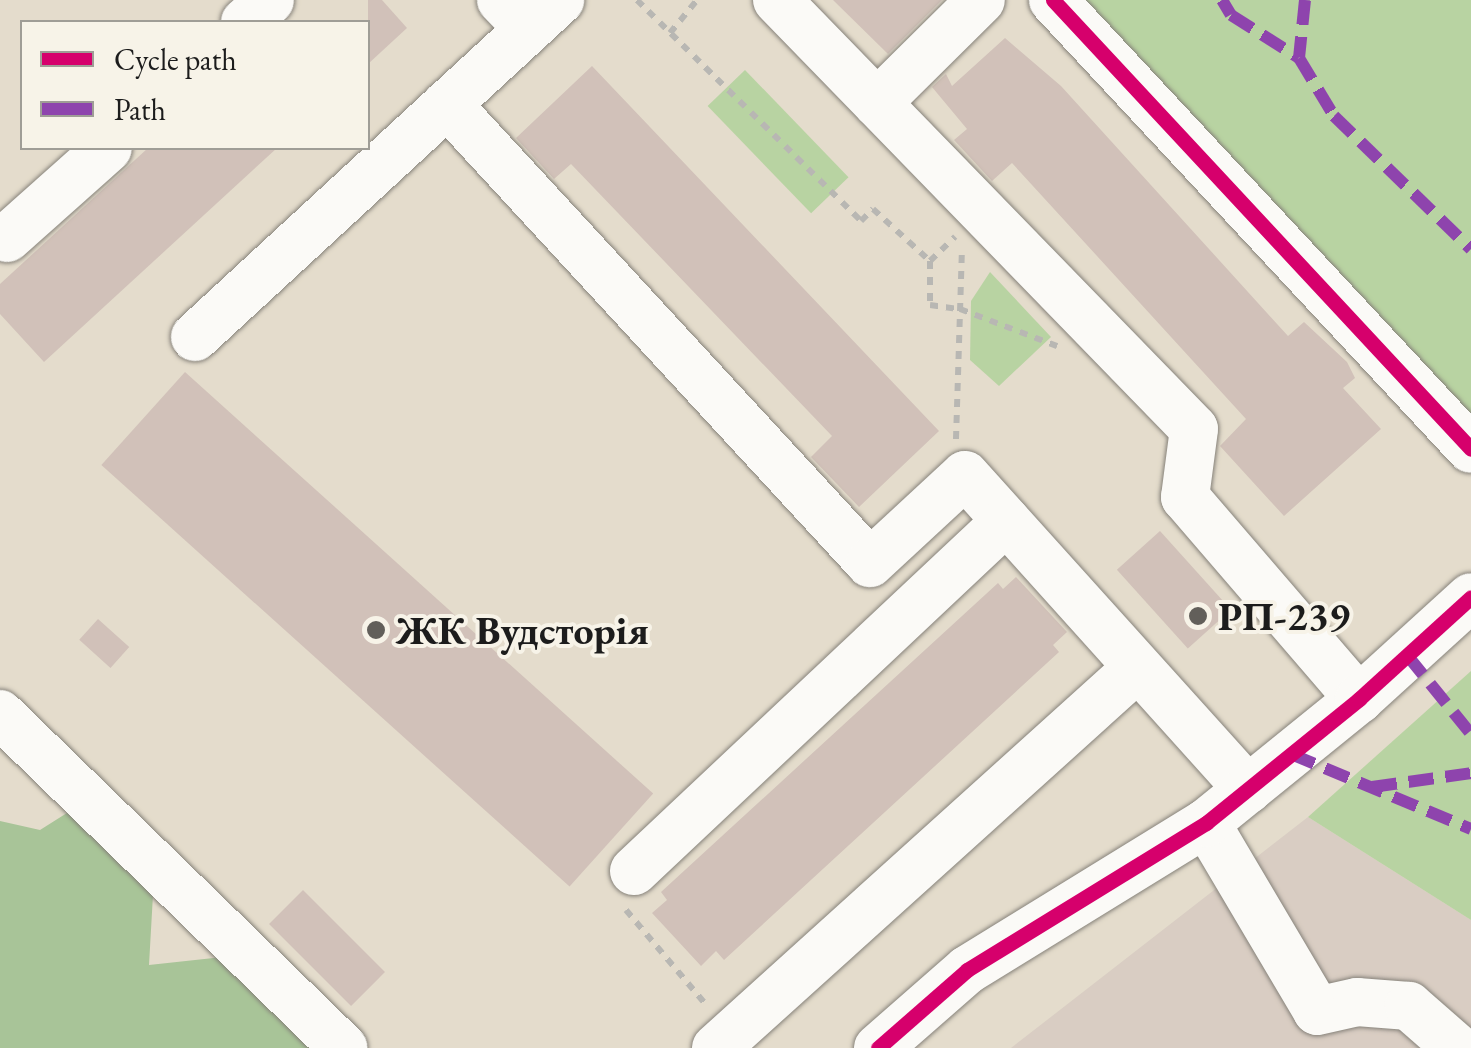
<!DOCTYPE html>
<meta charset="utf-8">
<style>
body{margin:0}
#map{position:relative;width:1471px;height:1048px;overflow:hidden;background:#e4dccc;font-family:"EB Garamond",serif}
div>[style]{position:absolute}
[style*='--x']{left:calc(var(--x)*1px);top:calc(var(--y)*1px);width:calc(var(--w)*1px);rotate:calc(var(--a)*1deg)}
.industrial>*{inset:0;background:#d9cdc3}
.green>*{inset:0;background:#b8d3a2;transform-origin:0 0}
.forest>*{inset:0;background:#a8c498}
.building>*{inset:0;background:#d1c1b9;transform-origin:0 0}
.path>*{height:6px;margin-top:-3px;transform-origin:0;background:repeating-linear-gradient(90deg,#b8b7b3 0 8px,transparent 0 16px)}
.roads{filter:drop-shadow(0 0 2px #86827a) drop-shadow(0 0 2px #86827a)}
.minor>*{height:48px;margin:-24px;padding:0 24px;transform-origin:24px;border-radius:24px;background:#fbfaf7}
.quiet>*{height:12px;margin-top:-6px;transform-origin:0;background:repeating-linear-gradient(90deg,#8e44ad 0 25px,transparent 0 37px)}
.cycleway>*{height:15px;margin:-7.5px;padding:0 7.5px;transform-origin:7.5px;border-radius:7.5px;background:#d6006c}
.dots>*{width:28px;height:28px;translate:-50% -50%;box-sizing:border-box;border:5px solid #f7f3e8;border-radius:50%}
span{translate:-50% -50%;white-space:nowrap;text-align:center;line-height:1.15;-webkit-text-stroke:8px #f7f3e8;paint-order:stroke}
.poi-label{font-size:40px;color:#1c1c1c;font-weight:700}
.left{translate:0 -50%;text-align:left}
.legend{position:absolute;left:20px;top:20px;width:350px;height:130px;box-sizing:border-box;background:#f7f3e8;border:2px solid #9f9d96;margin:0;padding:12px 18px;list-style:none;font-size:30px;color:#1c1c1c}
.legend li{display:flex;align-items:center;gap:20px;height:50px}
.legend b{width:50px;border:2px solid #9f9d96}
</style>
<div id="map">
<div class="industrial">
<i style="clip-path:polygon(1308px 817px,1471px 920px,1471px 1048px,1011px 1048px)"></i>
</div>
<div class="green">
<i style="clip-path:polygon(1079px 0,1471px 0,1471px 417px)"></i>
<i style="left:745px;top:70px;width:149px;height:52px;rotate:46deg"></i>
<i style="clip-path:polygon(990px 272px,1051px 337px,999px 386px,970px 360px,971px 301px)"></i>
<i style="clip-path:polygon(1471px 671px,1471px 920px,1308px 817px)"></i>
</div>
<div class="forest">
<i style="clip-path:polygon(78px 806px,154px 877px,149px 965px,232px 956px,332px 1048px,0 1048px,0 821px,40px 830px)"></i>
</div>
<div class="building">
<i style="clip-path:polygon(368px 0,382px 0,407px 28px,368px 64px)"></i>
<i style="clip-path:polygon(833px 0,942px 0,888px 54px)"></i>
<i style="clip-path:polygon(1005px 38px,1061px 86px,1288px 336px,1304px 322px,1347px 362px,1355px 378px,1343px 388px,1381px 429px,1284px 516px,1220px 446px,1246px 419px,1012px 163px,992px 181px,954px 140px,967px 129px,932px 87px,946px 74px,952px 86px)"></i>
<i style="clip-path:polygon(592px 66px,939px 431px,859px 507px,811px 457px,832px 436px,571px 164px,554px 179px,516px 138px)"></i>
<i style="clip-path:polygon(148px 148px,277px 148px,44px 362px,0 314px,0 284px)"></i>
<i style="left:185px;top:372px;width:630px;height:125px;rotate:42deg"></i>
<i style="left:1160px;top:531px;width:106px;height:58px;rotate:48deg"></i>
<i style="clip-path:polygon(1016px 577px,1067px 632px,1053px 645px,1059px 652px,724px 960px,716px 951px,701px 966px,652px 913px,667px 900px,661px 892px,998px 583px,1003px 589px)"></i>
<i style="left:98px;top:619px;width:42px;height:28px;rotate:42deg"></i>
<i style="left:303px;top:890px;width:116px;height:48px;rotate:45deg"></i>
</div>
<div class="path">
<i style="--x:637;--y:0;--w:315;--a:44.6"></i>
<i style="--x:861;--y:221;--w:17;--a:-45"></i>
<i style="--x:873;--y:209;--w:77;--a:42.4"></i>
<i style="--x:930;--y:261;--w:44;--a:90"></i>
<i style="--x:930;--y:305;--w:30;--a:8"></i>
<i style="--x:960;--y:309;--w:104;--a:20.9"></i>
<i style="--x:670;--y:33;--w:43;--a:-50.7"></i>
<i style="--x:930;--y:261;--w:35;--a:-44"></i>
<i style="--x:956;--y:439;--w:192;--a:-88.2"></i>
<i style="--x:626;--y:910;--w:127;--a:49.8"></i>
</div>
<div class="roads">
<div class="minor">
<i style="--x:501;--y:0;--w:40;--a:46"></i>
<i style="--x:777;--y:0;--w:598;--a:45.81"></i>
<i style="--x:1194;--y:429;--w:69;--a:97.5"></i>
<i style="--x:1185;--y:497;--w:267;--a:49.3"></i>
<i style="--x:1053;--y:0;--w:613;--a:47.05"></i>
<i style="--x:245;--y:22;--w:33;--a:-41"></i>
<i style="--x:877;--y:103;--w:146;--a:-44.7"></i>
<i style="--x:447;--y:104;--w:624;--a:47.34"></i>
<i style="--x:870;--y:563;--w:129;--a:-42.8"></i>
<i style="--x:965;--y:475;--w:423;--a:48"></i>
<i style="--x:7;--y:238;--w:135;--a:-41.7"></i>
<i style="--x:195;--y:337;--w:497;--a:-42.7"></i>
<i style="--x:0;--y:714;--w:479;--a:44.2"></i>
<i style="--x:1206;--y:823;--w:218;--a:59.4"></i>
<i style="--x:1317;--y:1011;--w:41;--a:-12.7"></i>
<i style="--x:1357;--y:1002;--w:52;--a:4.4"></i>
<i style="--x:1409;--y:1006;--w:64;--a:41.2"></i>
<i style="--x:634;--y:871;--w:511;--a:-43.25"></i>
<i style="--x:716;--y:1048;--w:567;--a:-42.07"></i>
<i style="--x:878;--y:1048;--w:118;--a:-41.2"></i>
<i style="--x:967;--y:970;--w:281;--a:-31.6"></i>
<i style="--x:1206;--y:823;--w:197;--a:-39"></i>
<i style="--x:1359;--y:699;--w:151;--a:-42.3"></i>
</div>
</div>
<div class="quiet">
<i style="--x:1222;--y:0;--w:17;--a:59"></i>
<i style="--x:1231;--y:15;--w:80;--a:32.3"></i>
<i style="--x:1305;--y:0;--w:58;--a:95.9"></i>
<i style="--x:1299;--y:58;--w:68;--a:58.9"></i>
<i style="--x:1334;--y:116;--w:191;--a:44.2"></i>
<i style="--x:1407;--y:655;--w:102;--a:51"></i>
<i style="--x:1291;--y:754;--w:195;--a:22.6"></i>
<i style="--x:1372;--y:787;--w:100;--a:-8"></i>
</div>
<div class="cycleway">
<i style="--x:1053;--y:0;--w:613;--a:47.05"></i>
<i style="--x:878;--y:1048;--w:118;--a:-41.2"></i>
<i style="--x:967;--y:970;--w:281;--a:-31.6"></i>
<i style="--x:1206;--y:823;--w:197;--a:-39"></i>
<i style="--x:1359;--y:699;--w:151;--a:-42.3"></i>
</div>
<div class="dots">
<i style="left:1198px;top:616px;background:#625f5a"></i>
<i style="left:376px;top:630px;background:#625f5a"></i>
</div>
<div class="poi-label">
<span class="left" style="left:1218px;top:616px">РП-239</span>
<span class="left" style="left:396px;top:630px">ЖК Вудсторія</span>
</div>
<ul class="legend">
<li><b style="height:12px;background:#d6006c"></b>Cycle path</li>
<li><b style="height:12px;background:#8e44ad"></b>Path</li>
</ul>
</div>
